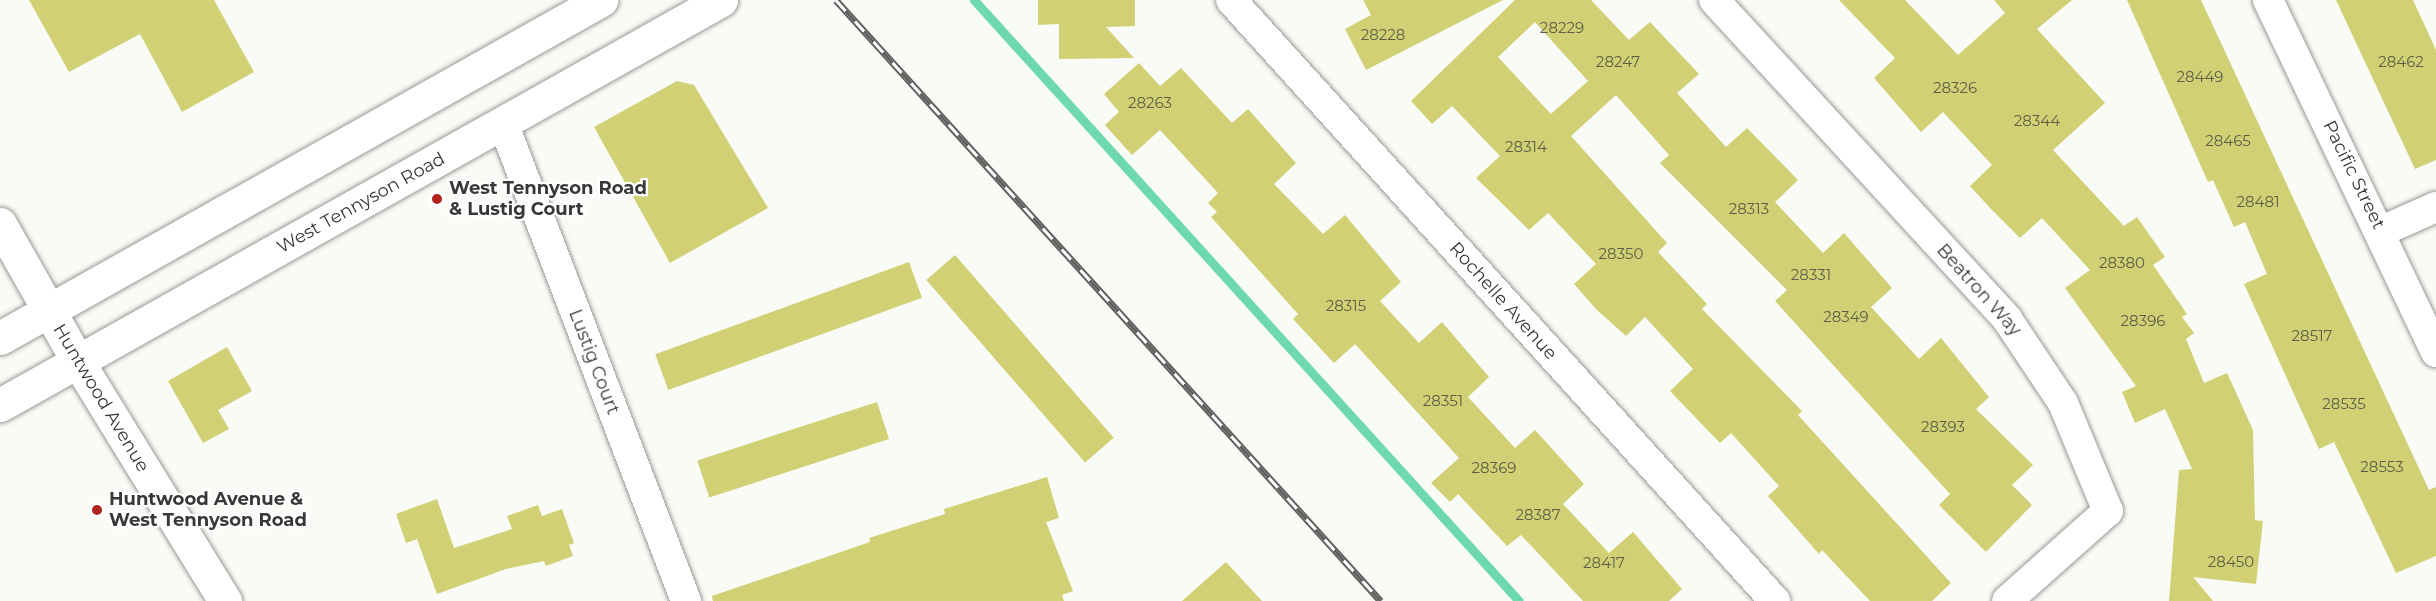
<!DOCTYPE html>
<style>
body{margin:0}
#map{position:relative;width:2436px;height:601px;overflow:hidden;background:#f9fbf6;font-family:Montserrat,sans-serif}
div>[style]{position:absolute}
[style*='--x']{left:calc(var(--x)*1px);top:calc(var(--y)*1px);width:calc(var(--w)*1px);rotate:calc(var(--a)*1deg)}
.stream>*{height:9px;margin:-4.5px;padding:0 4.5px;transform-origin:4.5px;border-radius:4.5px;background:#6ed8b0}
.building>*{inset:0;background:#d2d074;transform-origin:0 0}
.roads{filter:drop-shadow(0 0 2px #989a95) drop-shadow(0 0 2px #989a95)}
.minor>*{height:30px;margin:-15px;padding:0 15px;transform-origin:15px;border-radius:15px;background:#fff}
.tertiary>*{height:33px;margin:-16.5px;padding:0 16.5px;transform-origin:16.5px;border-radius:16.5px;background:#fff}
.secondary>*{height:33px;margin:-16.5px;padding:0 16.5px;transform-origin:16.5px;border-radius:16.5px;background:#fff}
.rail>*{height:7px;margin-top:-3.5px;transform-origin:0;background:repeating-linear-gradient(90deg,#fff 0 14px,#60615f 0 28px);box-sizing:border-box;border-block:2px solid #60615f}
.dots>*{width:16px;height:16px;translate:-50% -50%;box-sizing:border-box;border:3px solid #fff;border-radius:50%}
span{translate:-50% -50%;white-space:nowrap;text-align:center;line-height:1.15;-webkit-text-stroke:4.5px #fff;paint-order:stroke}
.number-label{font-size:15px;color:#5e5f46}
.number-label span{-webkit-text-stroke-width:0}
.street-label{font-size:18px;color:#383937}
.poi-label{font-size:18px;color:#383937;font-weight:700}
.left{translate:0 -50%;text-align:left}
</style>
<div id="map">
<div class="stream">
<i style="--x:974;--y:0;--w:811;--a:47.8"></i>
</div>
<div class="building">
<i style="clip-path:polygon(29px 0,214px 0,254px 72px,182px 112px,140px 34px,69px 72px)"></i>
<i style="clip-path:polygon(1038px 0,1135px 0,1135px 26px,1106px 27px,1134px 58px,1059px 59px,1059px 24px,1038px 25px)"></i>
<i style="clip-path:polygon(1363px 0,1503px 0,1366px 70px,1345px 29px,1371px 15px)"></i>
<i style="clip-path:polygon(evenodd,1515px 0,1591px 0,1629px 40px,1650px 22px,1699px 74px,1677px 93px,1726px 147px,1747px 128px,1798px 180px,1775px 202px,1823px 253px,1844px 233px,1892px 288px,1871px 307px,1919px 359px,1941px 338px,1989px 397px,1976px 409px,2033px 465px,2012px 485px,2032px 505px,1986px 552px,1939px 505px,1950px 494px,1775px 301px,1787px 290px,1660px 163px,1669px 155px,1616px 95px,1571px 136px,1667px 243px,1658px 252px,1707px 304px,1702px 309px,1802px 411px,1798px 415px,1951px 583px,1932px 601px,1870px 601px,1822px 550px,1819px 554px,1768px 496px,1779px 486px,1731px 433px,1720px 443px,1670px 391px,1693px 369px,1645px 317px,1626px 336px,1596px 309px,1574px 284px,1596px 264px,1548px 213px,1529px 230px,1476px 178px,1500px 156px,1452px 106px,1432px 124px,1411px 101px,1515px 0,1535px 22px,1588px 81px,1551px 114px,1498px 57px,1535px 22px)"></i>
<i style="clip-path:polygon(1839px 0,1905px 0,1958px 55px,2005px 13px,1994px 0,2072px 0,2037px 29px,2105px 103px,2053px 150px,2124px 226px,2137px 217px,2165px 257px,2153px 265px,2187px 314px,2182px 317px,2194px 333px,2186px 339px,2204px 383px,2227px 373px,2253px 430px,2255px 520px,2263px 521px,2256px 584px,2193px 577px,2213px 601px,2169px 601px,2179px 470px,2192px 469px,2165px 409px,2135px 423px,2122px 392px,2136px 386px,2065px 288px,2090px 270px,2042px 218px,2020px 238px,1990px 208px,1970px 186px,1992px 165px,1943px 112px,1921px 132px,1874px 78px,1895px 58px)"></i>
<i style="clip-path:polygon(2127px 0,2201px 0,2429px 490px,2436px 487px,2436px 556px,2396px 573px,2334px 442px,2319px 449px,2244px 284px,2267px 274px,2245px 222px,2234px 227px,2213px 180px,2208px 182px)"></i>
<i style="clip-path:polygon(2336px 0,2413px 0,2436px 50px,2436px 160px,2415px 169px)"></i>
<i style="clip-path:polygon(1139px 63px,1160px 86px,1181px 68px,1232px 123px,1248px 109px,1296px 163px,1274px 184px,1323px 234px,1345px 215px,1401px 282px,1380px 301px,1419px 343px,1442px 322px,1489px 377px,1468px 397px,1515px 448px,1535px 430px,1584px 484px,1563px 504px,1609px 553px,1633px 532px,1682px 589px,1669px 601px,1583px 601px,1521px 535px,1507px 546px,1458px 494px,1450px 502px,1431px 483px,1459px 458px,1355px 344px,1334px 363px,1293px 319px,1298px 314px,1211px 217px,1217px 212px,1208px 203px,1218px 193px,1160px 130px,1132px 155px,1105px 125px,1119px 112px,1104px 94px)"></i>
<i style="clip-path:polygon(677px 81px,694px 85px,768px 208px,670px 263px,594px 127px)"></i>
<i style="left:955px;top:255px;width:242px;height:38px;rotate:49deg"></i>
<i style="left:909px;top:262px;width:38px;height:270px;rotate:70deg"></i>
<i style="clip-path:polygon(227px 347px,252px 391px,218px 410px,229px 429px,203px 443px,168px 381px)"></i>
<i style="left:877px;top:402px;width:39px;height:189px;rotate:72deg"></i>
<i style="clip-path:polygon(1047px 477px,1059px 518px,1046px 522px,1073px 591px,1062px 595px,1064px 601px,713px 601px,712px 596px,870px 542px,869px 538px,945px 514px,944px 509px)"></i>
<i style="clip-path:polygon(437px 499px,454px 548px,512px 529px,507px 516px,538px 505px,542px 516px,562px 509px,574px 543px,569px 545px,573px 556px,546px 566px,544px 561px,506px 569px,437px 594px,417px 539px,406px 543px,396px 514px)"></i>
<i style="clip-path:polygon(1226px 562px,1262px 601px,1182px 601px)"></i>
</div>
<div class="roads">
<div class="minor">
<i style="--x:1231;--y:0;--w:811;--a:47.85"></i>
<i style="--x:1714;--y:0;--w:433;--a:47.4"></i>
<i style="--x:2007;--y:319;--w:101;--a:56.3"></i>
<i style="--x:2063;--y:403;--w:117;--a:67.4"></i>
<i style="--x:2108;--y:511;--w:135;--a:138.3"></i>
<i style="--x:2268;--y:0;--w:390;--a:64.5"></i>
<i style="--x:503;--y:123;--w:512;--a:69.05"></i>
<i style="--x:2382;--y:231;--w:59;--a:-24"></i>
</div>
<div class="tertiary">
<i style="--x:0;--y:224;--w:159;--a:60.5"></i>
<i style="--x:78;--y:362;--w:281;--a:58.4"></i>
</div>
<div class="secondary">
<i style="--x:0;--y:338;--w:690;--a:-29.35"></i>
<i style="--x:0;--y:405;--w:827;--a:-29.32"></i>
</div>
</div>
<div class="rail">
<i style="--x:836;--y:0;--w:811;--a:47.8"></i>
</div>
<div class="dots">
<i style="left:437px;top:199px;background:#b1221c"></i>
<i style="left:97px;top:510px;background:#b1221c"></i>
</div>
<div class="number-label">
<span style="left:1562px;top:28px">28229</span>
<span style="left:1383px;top:35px">28228</span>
<span style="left:1618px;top:62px">28247</span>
<span style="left:2401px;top:62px">28462</span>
<span style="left:2200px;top:77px">28449</span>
<span style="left:1955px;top:88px">28326</span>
<span style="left:1150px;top:103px">28263</span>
<span style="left:2037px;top:121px">28344</span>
<span style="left:2228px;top:141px">28465</span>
<span style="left:1526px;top:147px">28314</span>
<span style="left:2258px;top:202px">28481</span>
<span style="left:1749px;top:209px">28313</span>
<span style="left:1621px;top:254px">28350</span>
<span style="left:2122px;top:263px">28380</span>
<span style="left:1811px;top:275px">28331</span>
<span style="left:1346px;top:306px">28315</span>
<span style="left:1846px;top:317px">28349</span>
<span style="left:2143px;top:321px">28396</span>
<span style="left:2312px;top:336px">28517</span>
<span style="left:1443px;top:401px">28351</span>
<span style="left:2344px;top:404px">28535</span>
<span style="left:1943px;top:427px">28393</span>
<span style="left:2382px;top:467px">28553</span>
<span style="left:1494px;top:468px">28369</span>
<span style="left:1538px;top:515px">28387</span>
<span style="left:2231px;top:562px">28450</span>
<span style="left:1604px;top:563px">28417</span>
</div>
<div class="street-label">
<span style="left:2354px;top:175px;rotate:64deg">Pacific Street</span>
<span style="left:361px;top:203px;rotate:-29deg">West Tennyson Road</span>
<span style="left:1979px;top:290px;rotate:48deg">Beatron Way</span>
<span style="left:1503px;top:301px;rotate:48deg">Rochelle Avenue</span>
<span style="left:594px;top:362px;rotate:69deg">Lustig Court</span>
<span style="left:101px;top:398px;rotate:59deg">Huntwood Avenue</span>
</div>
<div class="poi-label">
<span class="left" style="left:449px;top:199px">West Tennyson Road<br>&amp; Lustig Court</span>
<span class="left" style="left:109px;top:510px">Huntwood Avenue &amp;<br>West Tennyson Road</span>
</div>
</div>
